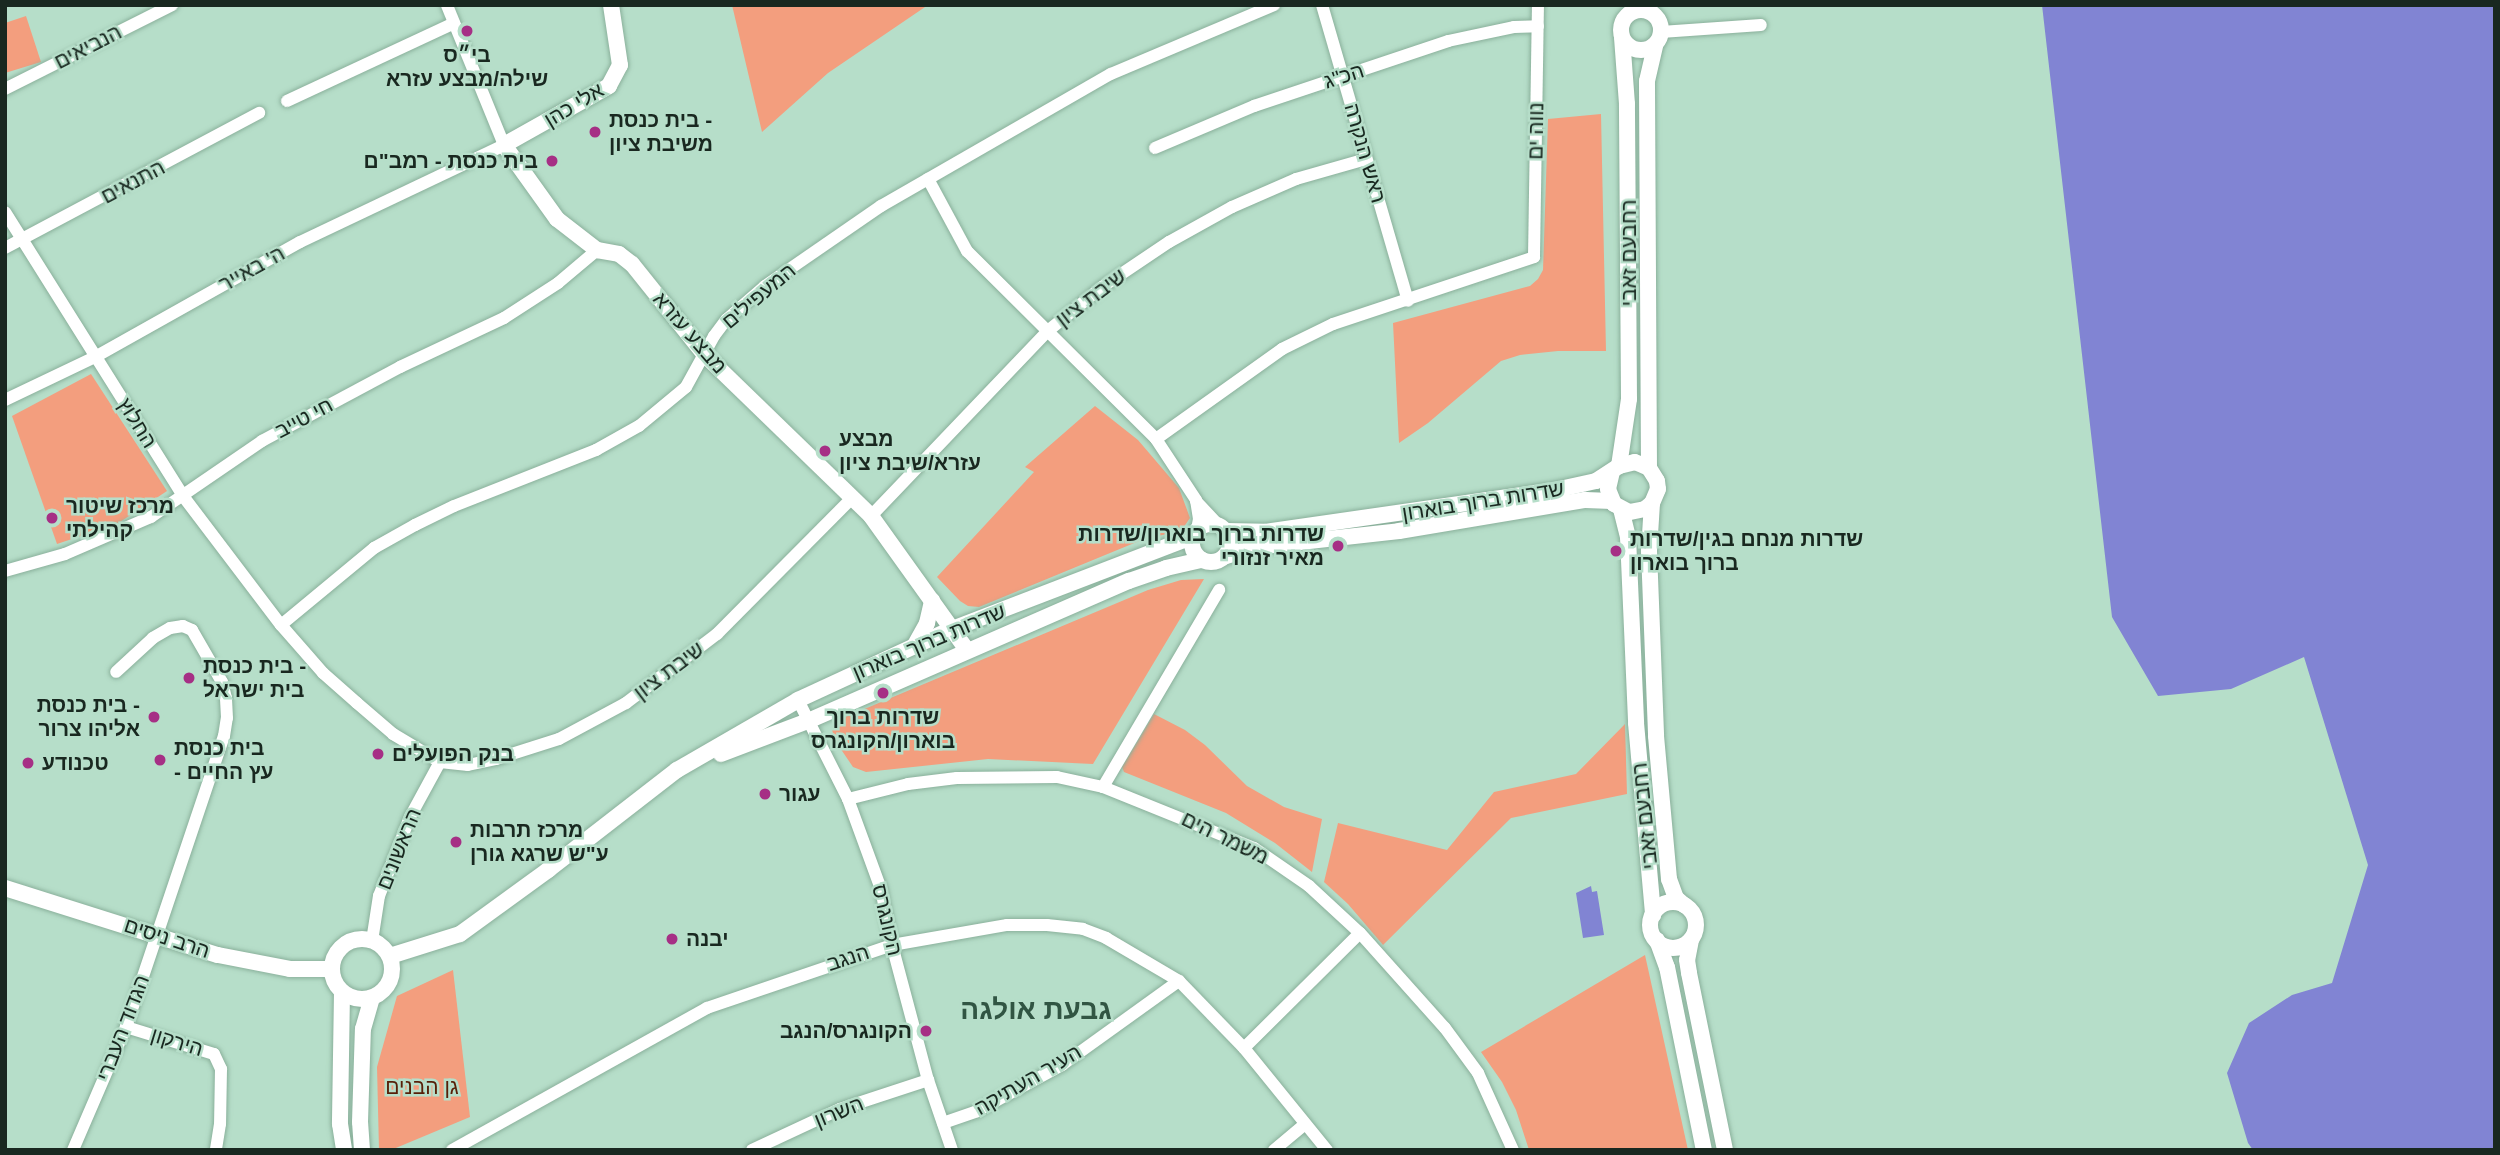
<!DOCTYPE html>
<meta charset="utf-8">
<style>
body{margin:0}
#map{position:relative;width:2500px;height:1155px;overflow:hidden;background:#b6dec9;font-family:Helvetica,Heebo,sans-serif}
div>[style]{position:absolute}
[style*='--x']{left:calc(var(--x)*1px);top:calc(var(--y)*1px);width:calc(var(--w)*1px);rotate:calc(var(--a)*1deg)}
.green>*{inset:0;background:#f39e7e}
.water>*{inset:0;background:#8184d3}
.roads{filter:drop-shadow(0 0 2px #8ab09b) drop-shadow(0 0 2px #8ab09b)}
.minor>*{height:12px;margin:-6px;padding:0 6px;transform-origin:6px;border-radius:6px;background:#fff}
.tertiary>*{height:16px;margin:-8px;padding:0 8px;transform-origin:8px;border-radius:8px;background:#fff}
.tertiary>.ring{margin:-8px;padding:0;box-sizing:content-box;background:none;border:16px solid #fff;border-radius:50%}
.dots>*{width:19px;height:19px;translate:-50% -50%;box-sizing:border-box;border:4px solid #b6dec9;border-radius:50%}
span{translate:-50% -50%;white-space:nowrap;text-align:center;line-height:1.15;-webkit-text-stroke:5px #b6dec9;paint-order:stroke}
.street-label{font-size:21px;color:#192820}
.poi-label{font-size:21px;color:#192820;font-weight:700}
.left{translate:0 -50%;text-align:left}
.right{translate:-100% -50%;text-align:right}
.park-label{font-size:21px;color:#571f07}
.district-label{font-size:28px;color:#315543;font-weight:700}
.frame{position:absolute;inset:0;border:7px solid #192820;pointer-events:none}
</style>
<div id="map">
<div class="green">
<i style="clip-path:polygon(732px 5px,928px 5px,828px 73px,762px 132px)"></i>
<i style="clip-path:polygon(26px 16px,41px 62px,5px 73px,5px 23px)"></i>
<i style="clip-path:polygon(1601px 114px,1606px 351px,1558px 351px,1520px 355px,1501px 361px,1428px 423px,1399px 443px,1393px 323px,1530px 286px,1538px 279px,1543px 270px,1548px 119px)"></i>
<i style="clip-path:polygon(91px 374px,167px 491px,117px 524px,57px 544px,12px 416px)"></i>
<i style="clip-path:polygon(1095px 406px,1138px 440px,1179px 488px,1190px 518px,1181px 531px,1144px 539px,979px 607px,968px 606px,960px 601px,937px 577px,1034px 472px,1025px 467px)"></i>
<i style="clip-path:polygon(1204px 579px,1093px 764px,988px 759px,866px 772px,853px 767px,836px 742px,832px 730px,835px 722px,843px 718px,1148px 590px,1181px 580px)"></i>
<i style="clip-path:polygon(1154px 714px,1185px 730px,1205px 745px,1247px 786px,1284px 807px,1322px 819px,1312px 872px,1275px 843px,1226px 813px,1124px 772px,1122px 767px)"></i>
<i style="clip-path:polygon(1625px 724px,1627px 794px,1511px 818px,1383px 945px,1348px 904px,1324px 882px,1338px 823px,1447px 850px,1494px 792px,1576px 774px)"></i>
<i style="clip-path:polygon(1645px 955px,1688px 1150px,1529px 1150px,1516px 1110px,1502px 1082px,1481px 1052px)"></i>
<i style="clip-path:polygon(453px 970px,470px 1117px,391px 1150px,379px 1150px,377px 1067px,397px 996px)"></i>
</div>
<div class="water">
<i style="clip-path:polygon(2042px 5px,2495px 5px,2495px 1150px,2253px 1150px,2248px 1143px,2227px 1073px,2249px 1023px,2292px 995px,2332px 983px,2368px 865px,2304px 657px,2231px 689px,2158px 696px,2112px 617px)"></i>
<i style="clip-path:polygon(1591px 886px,1592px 892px,1597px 891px,1604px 935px,1583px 938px,1576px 893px)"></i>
</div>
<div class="roads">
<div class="minor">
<i style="--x:1322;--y:5;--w:308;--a:73.8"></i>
<i style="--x:1661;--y:32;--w:100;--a:-4"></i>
<i style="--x:5;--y:89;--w:187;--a:-26.7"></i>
<i style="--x:287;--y:101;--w:184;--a:-25"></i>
<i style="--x:1155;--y:148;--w:108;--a:-23"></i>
<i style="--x:1254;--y:106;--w:205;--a:-18.5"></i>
<i style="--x:1448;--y:41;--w:67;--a:-12"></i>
<i style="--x:1514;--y:27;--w:24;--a:-2"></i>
<i style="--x:928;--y:179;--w:82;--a:61.6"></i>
<i style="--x:967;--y:251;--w:267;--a:44.8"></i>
<i style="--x:1156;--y:439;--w:73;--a:56.7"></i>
<i style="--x:1196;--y:500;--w:19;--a:81"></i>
<i style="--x:1199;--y:519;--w:10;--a:101"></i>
<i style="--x:5;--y:212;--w:335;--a:57.9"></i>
<i style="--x:183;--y:496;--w:162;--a:52.8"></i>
<i style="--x:281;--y:625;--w:64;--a:48.8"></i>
<i style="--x:323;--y:673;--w:45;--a:41.4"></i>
<i style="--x:357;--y:703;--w:48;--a:40.7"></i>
<i style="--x:393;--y:734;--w:55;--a:30.8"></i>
<i style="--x:440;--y:762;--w:28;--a:6"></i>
<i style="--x:468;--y:765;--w:29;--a:-12"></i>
<i style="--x:496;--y:759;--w:66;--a:-17.6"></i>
<i style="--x:559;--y:739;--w:76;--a:-28.2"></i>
<i style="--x:626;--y:703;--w:114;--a:-37.2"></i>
<i style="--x:717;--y:634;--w:193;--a:-45.2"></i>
<i style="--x:5;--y:248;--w:288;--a:-28"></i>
<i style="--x:5;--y:400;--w:100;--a:-25.5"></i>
<i style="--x:95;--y:357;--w:235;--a:-29.3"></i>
<i style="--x:300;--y:242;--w:226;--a:-25.4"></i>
<i style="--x:504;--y:145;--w:151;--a:-112.2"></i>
<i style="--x:1156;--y:439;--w:155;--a:-35.5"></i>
<i style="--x:1282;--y:349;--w:57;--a:-26.1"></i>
<i style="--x:1333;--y:324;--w:212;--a:-18.4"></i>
<i style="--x:1534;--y:257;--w:252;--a:-89.1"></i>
<i style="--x:1196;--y:501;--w:33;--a:47"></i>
<i style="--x:871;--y:516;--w:257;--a:-46.3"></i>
<i style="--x:1049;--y:330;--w:68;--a:-39.1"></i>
<i style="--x:1102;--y:287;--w:81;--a:-33.9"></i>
<i style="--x:1169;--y:242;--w:72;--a:-29.1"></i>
<i style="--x:1232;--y:207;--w:70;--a:-23.6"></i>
<i style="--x:1296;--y:179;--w:73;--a:-15.9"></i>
<i style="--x:5;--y:571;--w:62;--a:-15.8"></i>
<i style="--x:65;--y:554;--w:94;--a:-23.3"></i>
<i style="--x:151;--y:517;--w:135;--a:-34.4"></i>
<i style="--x:262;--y:441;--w:157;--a:-28.2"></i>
<i style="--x:400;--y:367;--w:115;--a:-25.2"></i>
<i style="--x:504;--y:318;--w:64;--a:-32.9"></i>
<i style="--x:558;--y:283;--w:51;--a:-40.2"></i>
<i style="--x:281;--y:625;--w:121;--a:-39.6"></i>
<i style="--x:374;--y:548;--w:47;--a:-29.3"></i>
<i style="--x:415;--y:525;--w:43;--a:-26"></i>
<i style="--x:454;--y:506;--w:153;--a:-21.5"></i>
<i style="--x:596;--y:450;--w:49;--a:-29.2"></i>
<i style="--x:639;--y:426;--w:61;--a:-39.7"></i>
<i style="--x:686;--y:387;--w:58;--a:-61.2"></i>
<i style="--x:714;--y:336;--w:21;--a:-53"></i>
<i style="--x:727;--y:319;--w:50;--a:-41"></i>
<i style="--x:765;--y:286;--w:141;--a:-34.6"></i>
<i style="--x:881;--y:206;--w:265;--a:-29.9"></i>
<i style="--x:1111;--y:74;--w:177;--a:-22.9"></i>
<i style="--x:798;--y:700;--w:111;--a:63.2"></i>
<i style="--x:848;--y:799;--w:96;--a:69.9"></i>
<i style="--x:881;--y:889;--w:57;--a:78.9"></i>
<i style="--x:892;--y:945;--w:140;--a:75.1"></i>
<i style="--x:928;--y:1080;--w:74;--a:71.1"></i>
<i style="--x:1103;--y:787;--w:229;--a:-59.5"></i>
<i style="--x:848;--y:799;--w:62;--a:-14"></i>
<i style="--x:908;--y:784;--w:49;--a:-7"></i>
<i style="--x:957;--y:778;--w:100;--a:-0.6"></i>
<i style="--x:1057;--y:777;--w:47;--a:12.3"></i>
<i style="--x:1103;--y:787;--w:163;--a:22"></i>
<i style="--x:1254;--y:848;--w:67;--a:34.6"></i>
<i style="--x:1309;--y:886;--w:69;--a:42.7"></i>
<i style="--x:1360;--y:933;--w:127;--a:48.2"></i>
<i style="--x:1445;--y:1028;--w:56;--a:53.7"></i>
<i style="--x:1478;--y:1073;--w:85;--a:65.6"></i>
<i style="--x:372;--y:941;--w:46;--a:-81.2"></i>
<i style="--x:379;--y:896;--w:85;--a:-68.6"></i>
<i style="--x:410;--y:817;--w:63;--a:-61.4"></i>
<i style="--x:126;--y:1027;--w:92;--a:17.1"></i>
<i style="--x:214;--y:1054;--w:17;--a:65"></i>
<i style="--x:221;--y:1069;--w:55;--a:91"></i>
<i style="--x:220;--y:1124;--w:26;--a:99"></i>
<i style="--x:1244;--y:1048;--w:163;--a:-44.8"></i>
<i style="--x:943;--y:1123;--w:36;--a:-19"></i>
<i style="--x:977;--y:1111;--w:97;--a:-28.4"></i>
<i style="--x:1062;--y:1065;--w:144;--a:-35.7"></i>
<i style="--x:73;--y:1150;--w:134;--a:-66.7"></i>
<i style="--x:126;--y:1027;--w:307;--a:-71.4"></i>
<i style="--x:224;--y:736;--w:18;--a:-81"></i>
<i style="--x:227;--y:718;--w:20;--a:-93"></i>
<i style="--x:226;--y:698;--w:16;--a:-104"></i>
<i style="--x:222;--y:682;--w:60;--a:-120"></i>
<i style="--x:192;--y:630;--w:10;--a:-156"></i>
<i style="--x:183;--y:626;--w:13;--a:171"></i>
<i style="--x:170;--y:628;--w:20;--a:150"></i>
<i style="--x:153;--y:638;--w:50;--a:137.4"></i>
<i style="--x:452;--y:1150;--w:292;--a:-29.1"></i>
<i style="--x:707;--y:1008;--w:195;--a:-18.8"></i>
<i style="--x:892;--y:945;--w:117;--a:-9.9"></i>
<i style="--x:1007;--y:925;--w:40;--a:0"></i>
<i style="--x:1047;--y:925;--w:36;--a:6"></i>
<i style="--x:1083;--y:929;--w:25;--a:21"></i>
<i style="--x:1106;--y:938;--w:85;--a:30.5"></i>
<i style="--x:1179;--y:981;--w:93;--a:45.9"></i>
<i style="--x:1244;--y:1048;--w:132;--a:50.9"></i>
<i style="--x:752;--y:1150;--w:97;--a:-25"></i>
<i style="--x:840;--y:1109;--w:93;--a:-18.2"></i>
<i style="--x:1274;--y:1150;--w:40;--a:-40"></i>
</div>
<div class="tertiary">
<i style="--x:611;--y:5;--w:61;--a:81.5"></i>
<i style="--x:620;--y:65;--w:24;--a:118"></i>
<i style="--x:609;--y:86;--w:120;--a:150.7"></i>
<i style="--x:504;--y:145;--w:91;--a:54.4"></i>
<i style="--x:557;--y:219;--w:51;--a:37.8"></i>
<i style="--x:597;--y:250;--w:22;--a:10"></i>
<i style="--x:619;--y:254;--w:16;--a:38"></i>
<i style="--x:632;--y:264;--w:115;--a:51.3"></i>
<i style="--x:704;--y:354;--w:233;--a:44.1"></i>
<i style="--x:871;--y:516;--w:165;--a:54.4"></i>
<i class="ring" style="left:1621px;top:10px;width:24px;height:24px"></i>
<i style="--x:1619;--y:466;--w:68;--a:-81.5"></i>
<i style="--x:1629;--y:399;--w:295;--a:-90.4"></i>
<i style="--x:1627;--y:104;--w:66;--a:-94.3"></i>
<i style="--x:1649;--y:468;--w:387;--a:-90.3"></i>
<i style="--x:1647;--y:81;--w:37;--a:-77"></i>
<i style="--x:1652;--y:503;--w:48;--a:93.6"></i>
<i style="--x:1649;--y:551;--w:185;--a:87.8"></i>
<i style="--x:1656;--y:736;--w:144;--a:84.8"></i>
<i style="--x:1669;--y:879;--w:20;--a:70"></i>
<i style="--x:1676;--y:898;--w:11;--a:41"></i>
<i style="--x:1621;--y:509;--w:29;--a:76"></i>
<i style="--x:1628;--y:537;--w:186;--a:87.5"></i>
<i style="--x:1636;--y:723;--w:193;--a:84.9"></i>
<i class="ring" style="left:1192px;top:524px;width:22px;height:22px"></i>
<i style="--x:1226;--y:531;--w:39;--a:1"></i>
<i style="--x:1265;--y:532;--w:293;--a:-8.2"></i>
<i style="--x:1555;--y:490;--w:42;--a:-12.4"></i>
<i style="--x:1596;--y:481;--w:27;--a:-33"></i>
<i style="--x:1619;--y:466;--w:16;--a:-14"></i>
<i style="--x:1635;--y:462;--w:15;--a:23"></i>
<i style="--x:1649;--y:468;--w:15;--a:58"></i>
<i style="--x:1657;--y:481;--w:8;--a:83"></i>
<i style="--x:1658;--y:489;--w:15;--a:113"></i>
<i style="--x:1652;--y:503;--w:9;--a:139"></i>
<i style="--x:1645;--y:509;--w:16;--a:169"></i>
<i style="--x:1629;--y:512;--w:17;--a:-152"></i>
<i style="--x:1614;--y:504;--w:16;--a:-112"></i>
<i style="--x:1608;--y:489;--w:17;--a:-77"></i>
<i style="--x:1226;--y:556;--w:30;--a:-17"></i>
<i style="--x:1255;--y:547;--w:145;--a:-6.3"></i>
<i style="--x:1399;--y:531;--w:189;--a:-9.5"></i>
<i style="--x:1585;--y:500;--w:27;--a:2"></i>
<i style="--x:915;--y:645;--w:25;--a:-61"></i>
<i style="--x:927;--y:623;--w:23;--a:-77"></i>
<i style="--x:721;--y:754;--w:93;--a:-20.8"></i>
<i style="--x:808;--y:721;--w:350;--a:-23.6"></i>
<i style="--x:1129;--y:581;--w:39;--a:-19"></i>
<i style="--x:1166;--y:568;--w:37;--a:-13"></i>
<i style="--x:5;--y:888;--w:223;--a:17.5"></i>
<i style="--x:218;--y:955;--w:73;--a:11"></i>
<i style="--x:290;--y:969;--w:42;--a:0"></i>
<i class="ring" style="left:1650px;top:902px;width:30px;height:30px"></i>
<i class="ring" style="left:332px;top:939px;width:44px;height:44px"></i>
<i style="--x:1657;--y:940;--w:29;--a:70"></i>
<i style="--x:1667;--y:967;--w:187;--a:78.6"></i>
<i style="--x:1691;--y:940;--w:20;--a:101"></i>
<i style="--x:1687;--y:960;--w:13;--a:81"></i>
<i style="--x:1689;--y:973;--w:181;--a:78.5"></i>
<i style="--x:390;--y:956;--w:73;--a:-17.4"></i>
<i style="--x:460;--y:934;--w:109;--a:-36"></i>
<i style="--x:548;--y:870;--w:163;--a:-37.8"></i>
<i style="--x:677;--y:770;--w:140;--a:-30"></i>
<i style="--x:798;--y:700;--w:170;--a:-24.8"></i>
<i style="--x:952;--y:629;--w:257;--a:-21"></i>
<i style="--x:342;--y:992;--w:132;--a:90.9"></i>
<i style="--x:340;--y:1124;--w:26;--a:81"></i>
<i style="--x:362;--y:1150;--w:28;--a:-94"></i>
<i style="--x:360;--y:1122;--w:93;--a:-88.2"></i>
<i style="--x:363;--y:1029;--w:32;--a:-74"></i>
</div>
</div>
<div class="dots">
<i style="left:467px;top:31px;background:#a62f85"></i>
<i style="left:595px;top:132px;background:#a62f85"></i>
<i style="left:552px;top:161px;background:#a62f85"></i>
<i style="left:825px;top:451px;background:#a62f85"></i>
<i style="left:52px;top:518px;background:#a62f85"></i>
<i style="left:1338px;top:546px;background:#a62f85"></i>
<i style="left:1616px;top:551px;background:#a62f85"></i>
<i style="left:189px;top:678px;background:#a62f85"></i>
<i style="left:883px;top:693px;background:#a62f85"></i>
<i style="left:154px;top:717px;background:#a62f85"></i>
<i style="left:378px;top:754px;background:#a62f85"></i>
<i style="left:160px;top:760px;background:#a62f85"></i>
<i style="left:28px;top:763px;background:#a62f85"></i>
<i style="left:765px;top:794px;background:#a62f85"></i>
<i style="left:456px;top:842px;background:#a62f85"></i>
<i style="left:672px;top:939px;background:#a62f85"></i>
<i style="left:926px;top:1031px;background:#a62f85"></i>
</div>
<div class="street-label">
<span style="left:88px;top:47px;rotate:-27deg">הנביאים</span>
<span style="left:1344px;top:76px;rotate:-18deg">הכ"ג</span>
<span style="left:574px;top:105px;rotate:-31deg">אלי כהן</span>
<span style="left:1536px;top:131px;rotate:-89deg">נווה ים</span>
<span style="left:1365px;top:153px;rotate:74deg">ראש הנקרה</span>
<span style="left:133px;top:182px;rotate:-28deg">התנאים</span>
<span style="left:1629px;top:253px;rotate:-90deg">רחבעם זאבי</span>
<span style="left:252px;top:269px;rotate:-29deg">ה' באייר</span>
<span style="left:759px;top:296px;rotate:-40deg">המעפילים</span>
<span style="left:1091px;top:298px;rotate:-37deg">שיבת ציון</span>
<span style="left:690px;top:333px;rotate:49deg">מבצע עזרא</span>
<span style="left:304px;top:418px;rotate:-28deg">חי טייב</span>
<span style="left:137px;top:423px;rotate:58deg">החלוץ</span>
<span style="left:1483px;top:501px;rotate:-9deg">שדרות ברוך בוארון</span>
<span style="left:929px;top:642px;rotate:-23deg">שדרות ברוך בוארון</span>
<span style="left:669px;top:671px;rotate:-37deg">שיבת ציון</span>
<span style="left:1645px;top:816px;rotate:-96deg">רחבעם זאבי</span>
<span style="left:1225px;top:838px;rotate:26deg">משמר הים</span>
<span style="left:399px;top:849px;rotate:-68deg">הראשונים</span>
<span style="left:887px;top:920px;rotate:77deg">הקונגרס</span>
<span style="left:167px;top:938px;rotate:18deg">הרב ניסים</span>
<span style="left:848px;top:958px;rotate:-18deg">הנגב</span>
<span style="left:123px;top:1028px;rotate:-69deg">הגדוד העברי</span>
<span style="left:177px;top:1042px;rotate:17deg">הירקון</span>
<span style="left:1028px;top:1080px;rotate:-30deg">העיר העתיקה</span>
<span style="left:839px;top:1112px;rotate:-22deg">השרון</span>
</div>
<div class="poi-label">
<span style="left:467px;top:67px">בי״ס<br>שילה/מבצע עזרא</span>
<span class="left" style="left:609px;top:132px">בית כנסת -<br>משיבת ציון</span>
<span class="right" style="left:538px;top:161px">בית כנסת - רמב"ם</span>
<span class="left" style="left:839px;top:451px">מבצע<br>עזרא/שיבת ציון</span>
<span class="left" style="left:66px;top:518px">מרכז שיטור<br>קהילתי</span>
<span class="right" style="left:1324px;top:546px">שדרות ברוך בוארון/שדרות<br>מאיר זנזורי</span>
<span class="left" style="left:1630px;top:551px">שדרות מנחם בגין/שדרות<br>ברוך בוארון</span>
<span class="left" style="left:203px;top:678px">בית כנסת -<br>בית ישראל</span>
<span class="right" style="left:140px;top:717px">בית כנסת -<br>אליהו צרור</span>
<span style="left:883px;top:729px">שדרות ברוך<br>בוארון/הקונגרס</span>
<span class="left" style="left:174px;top:760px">בית כנסת<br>- עץ החיים</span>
<span class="left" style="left:392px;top:754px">בנק הפועלים</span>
<span class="left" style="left:42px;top:763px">טכנודע</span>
<span class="left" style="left:779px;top:794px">עגור</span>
<span class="left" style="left:470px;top:842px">מרכז תרבות<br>ע"ש שרגא גורן</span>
<span class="left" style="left:686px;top:939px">יבנה</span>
<span class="right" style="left:912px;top:1031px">הקונגרס/הנגב</span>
</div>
<div class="park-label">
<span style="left:422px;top:1087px">גן הבנים</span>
</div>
<div class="district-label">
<span style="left:1036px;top:1010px">גבעת אולגה</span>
</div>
<div class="frame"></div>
</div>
